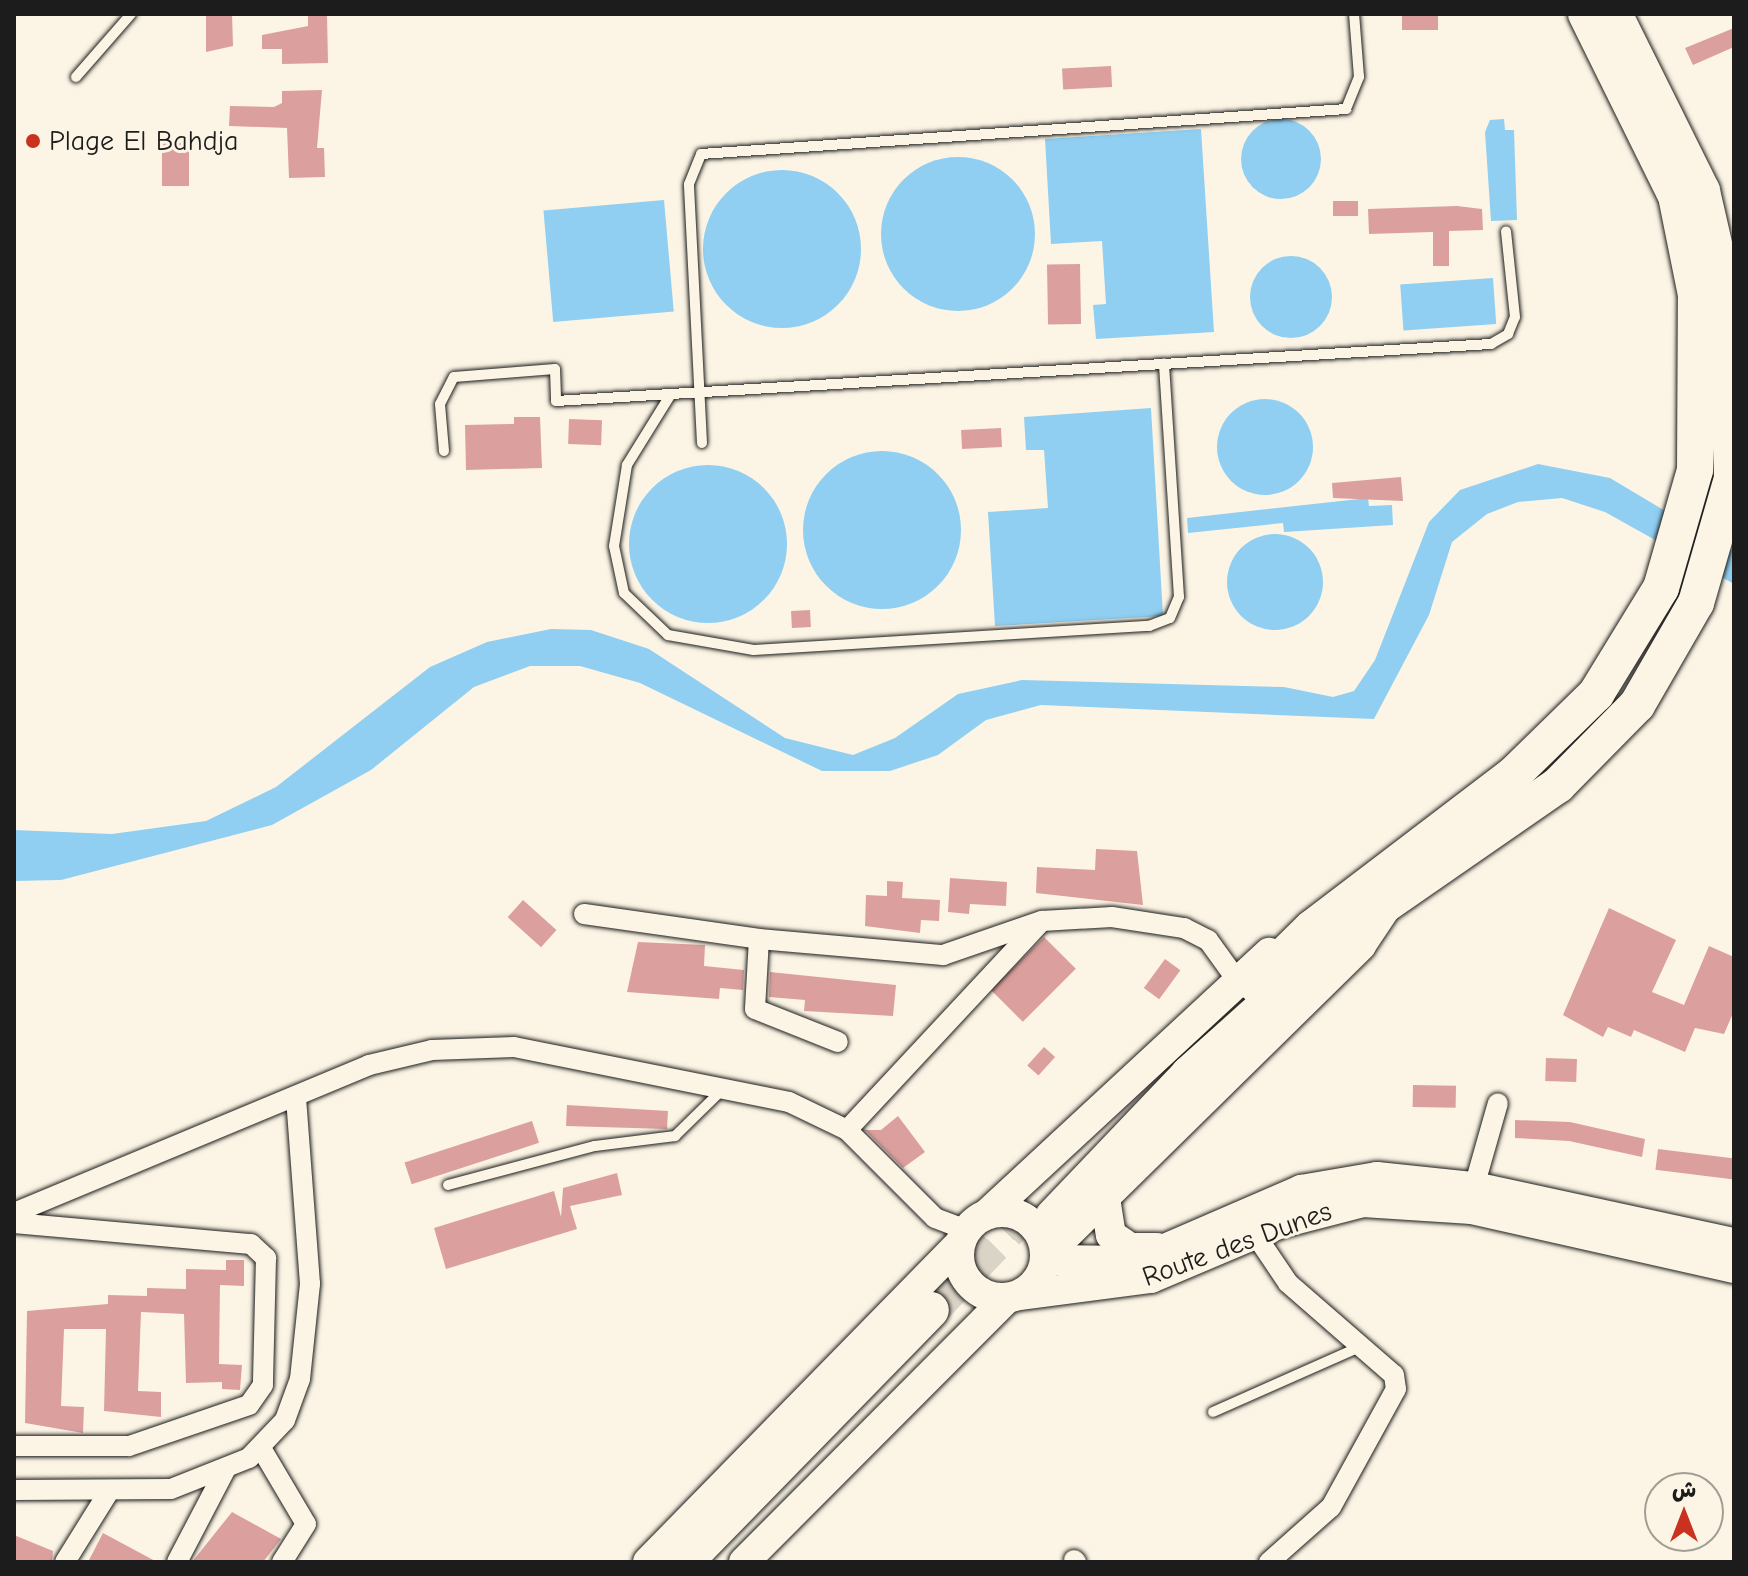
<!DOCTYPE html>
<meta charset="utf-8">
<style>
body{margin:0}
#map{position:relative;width:1748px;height:1576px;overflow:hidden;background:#fcf5e5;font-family:"Comic Neue","Playpen Sans Arabic",sans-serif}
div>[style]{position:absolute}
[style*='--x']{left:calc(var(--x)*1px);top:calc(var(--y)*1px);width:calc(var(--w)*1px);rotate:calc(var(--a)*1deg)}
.water>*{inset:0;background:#90cff1;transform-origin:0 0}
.round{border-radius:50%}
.building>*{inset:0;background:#dba09d;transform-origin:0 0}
.highway-tunnel>*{height:36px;margin-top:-18px;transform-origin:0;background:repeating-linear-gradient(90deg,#dad4c7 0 36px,transparent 0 54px)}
.roads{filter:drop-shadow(0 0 2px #1c1c1c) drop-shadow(0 0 2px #1c1c1c)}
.lane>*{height:10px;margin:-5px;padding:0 5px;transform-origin:5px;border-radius:5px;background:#fcf5e5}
.street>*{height:20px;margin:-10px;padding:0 10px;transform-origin:10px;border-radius:10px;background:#fcf5e5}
.primary>*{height:30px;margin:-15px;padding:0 15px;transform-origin:15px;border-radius:15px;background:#fcf5e5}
.primary>.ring{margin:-15px;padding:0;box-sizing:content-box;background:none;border:30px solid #fcf5e5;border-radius:50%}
.highway>*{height:36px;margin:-18px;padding:0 18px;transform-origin:18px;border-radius:18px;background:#fcf5e5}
.dots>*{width:22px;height:22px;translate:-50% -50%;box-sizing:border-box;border:4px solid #fcf5e5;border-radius:50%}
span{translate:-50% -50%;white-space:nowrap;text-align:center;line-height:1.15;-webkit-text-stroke:6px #fcf5e5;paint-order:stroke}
.poi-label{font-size:28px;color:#1c1c1c}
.left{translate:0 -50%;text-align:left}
.street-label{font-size:28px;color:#1c1c1c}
.frame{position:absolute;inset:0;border:16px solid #1c1c1c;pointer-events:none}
.north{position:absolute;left:1644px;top:1472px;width:80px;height:80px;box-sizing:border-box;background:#fcf5e5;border:2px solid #a29e95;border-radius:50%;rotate:0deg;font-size:22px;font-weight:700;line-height:32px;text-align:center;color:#1c1c1c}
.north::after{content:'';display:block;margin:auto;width:28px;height:36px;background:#c8321e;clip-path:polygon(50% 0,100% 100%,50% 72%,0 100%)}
</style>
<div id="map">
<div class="water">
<i class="round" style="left:1241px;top:119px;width:80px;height:80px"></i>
<i style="clip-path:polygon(1504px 119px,1505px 130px,1514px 130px,1517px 220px,1491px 221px,1485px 132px,1490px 120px)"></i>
<i style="clip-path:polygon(1201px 129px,1214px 332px,1096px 339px,1093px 305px,1106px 304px,1102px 241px,1051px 244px,1045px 139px)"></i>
<i class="round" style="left:881px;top:157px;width:154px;height:154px"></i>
<i class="round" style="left:703px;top:170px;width:158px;height:158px"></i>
<i style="left:664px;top:200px;width:112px;height:121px;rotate:85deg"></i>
<i class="round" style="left:1250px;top:256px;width:82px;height:82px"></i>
<i style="left:1493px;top:278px;width:46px;height:93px;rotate:86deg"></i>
<i class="round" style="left:1217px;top:399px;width:96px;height:96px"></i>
<i style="clip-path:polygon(1151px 408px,1163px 616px,995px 626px,988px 512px,1048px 508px,1044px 450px,1026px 450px,1024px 417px)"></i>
<i class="round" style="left:803px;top:451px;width:158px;height:158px"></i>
<i style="clip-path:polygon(1538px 464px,1610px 478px,1734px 552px,1734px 584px,1605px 512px,1562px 498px,1518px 502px,1487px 514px,1452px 542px,1429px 615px,1374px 719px,1041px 705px,986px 720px,938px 755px,890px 771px,822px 771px,640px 683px,580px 666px,530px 666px,474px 687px,371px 770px,272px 825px,61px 880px,14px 881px,14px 830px,112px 834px,206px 821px,276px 787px,430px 667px,487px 642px,551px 629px,591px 630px,649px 649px,785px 738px,853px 755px,895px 738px,958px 694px,1022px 680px,1284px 687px,1333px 697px,1354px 691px,1375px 660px,1429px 522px,1460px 490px)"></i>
<i class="round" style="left:629px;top:465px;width:158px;height:158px"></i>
<i style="clip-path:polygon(1368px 498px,1369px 506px,1392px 505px,1393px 525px,1284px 532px,1283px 523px,1188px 533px,1187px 518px)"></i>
<i class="round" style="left:1227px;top:534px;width:96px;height:96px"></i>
</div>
<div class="building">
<i style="clip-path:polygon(206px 14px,232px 14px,233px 46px,206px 52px)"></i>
<i style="clip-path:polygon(308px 14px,327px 14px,328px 63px,282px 64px,282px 49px,262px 49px,262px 35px,308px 26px)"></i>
<i style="left:1402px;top:14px;width:36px;height:16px"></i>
<i style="clip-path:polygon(1734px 28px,1734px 47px,1693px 65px,1685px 48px)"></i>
<i style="left:1111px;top:66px;width:21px;height:49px;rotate:87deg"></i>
<i style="clip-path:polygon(322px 90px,317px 148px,324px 148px,325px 177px,289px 178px,287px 128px,229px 126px,230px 106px,274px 107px,282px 103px,282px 91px)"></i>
<i style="left:162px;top:143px;width:27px;height:43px"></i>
<i style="left:1358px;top:201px;width:15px;height:25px;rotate:90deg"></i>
<i style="clip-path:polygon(1457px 206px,1482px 209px,1483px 230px,1449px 231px,1449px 266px,1433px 266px,1433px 232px,1369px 234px,1368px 209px)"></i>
<i style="left:1080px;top:264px;width:60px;height:33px;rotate:89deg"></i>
<i style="clip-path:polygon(514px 417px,540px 417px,542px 468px,466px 470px,465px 425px,514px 424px)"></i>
<i style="left:569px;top:419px;width:33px;height:25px;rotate:2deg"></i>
<i style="left:1001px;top:428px;width:19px;height:40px;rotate:87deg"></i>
<i style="clip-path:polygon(1401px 477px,1403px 501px,1333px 498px,1332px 483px)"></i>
<i style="left:810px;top:610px;width:17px;height:19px;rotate:87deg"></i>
<i style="clip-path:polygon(1096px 849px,1137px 851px,1143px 905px,1036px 893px,1037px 867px,1095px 870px)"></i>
<i style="clip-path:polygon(950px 878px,1007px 882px,1006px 906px,970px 904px,969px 914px,948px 912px)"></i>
<i style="clip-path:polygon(887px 881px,903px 882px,902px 898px,940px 900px,939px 921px,921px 920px,920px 933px,865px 926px,866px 895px,887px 896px)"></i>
<i style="left:523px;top:900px;width:45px;height:23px;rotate:42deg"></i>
<i style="clip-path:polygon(1609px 908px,1676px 940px,1652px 992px,1684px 1005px,1709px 946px,1734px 957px,1734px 1011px,1724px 1034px,1695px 1028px,1685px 1052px,1634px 1030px,1631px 1037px,1608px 1027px,1603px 1037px,1563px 1015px)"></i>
<i style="left:1044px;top:937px;width:45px;height:75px;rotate:45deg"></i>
<i style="clip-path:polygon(638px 942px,705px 945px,704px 966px,744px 970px,743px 990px,720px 988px,719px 999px,627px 992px)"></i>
<i style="left:1165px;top:959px;width:19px;height:36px;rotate:36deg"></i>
<i style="clip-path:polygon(770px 972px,896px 985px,893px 1016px,804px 1011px,805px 1000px,769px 997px)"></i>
<i style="left:1044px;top:1047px;width:15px;height:25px;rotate:42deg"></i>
<i style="left:1546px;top:1058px;width:31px;height:23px;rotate:2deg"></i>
<i style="left:1413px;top:1085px;width:43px;height:22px;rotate:1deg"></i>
<i style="clip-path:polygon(567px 1105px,668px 1111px,667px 1129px,566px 1126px)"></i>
<i style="clip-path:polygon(898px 1116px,925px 1152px,903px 1168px,865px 1130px,881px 1130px)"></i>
<i style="clip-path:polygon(1515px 1120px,1570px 1122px,1645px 1139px,1642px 1157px,1569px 1141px,1515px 1138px)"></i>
<i style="left:532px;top:1121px;width:23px;height:134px;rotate:72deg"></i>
<i style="left:1658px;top:1149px;width:77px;height:21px;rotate:7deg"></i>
<i style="clip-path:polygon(617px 1173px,622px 1195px,570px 1206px,577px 1229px,446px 1269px,434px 1228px,554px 1191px,561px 1217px,563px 1188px)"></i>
<i style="clip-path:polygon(226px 1260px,244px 1260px,244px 1286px,220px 1285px,219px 1364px,242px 1365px,240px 1390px,222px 1389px,222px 1382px,186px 1383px,184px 1314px,141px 1312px,138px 1391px,161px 1392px,161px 1417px,104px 1411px,106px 1329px,64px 1329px,61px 1406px,84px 1407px,83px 1433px,25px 1423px,27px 1311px,108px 1304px,108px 1295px,147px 1296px,147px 1288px,186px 1289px,186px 1269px,226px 1270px)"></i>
<i style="clip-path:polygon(232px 1512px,281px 1539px,263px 1562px,192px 1562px)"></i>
<i style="clip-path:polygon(103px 1533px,157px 1562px,88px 1562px)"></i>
<i style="clip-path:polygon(14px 1535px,53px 1551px,52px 1562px,14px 1562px)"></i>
</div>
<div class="highway-tunnel">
<i style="--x:931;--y:1310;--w:154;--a:-46.1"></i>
</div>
<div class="roads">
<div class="lane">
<i style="--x:76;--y:77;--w:84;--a:-48.9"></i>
<i style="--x:671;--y:394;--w:84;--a:121.8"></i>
<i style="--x:627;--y:465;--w:82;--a:99.1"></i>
<i style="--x:614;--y:546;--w:48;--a:78"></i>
<i style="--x:624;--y:593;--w:61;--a:43.7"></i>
<i style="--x:668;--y:635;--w:87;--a:9.9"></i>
<i style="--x:754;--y:650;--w:396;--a:-3.5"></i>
<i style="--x:1149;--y:626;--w:22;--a:-21"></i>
<i style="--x:1170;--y:618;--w:23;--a:-67"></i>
<i style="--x:1179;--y:597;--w:234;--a:-93.7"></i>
<i style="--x:702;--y:443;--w:259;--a:-92.9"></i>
<i style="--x:689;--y:184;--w:32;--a:-68"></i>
<i style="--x:701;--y:154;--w:647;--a:-3.99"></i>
<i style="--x:1346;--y:109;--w:35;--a:-68"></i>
<i style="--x:1359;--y:77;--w:63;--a:-94.5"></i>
<i style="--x:444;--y:451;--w:47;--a:-94.9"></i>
<i style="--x:440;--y:404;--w:30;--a:-63"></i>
<i style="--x:454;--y:377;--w:101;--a:-4.5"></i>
<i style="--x:555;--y:369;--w:32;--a:88"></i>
<i style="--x:556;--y:401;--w:937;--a:-3.49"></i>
<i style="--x:1491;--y:344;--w:20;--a:-30"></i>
<i style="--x:1508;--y:334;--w:18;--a:-68"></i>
<i style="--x:1515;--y:317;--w:86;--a:-96"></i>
<i style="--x:448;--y:1185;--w:152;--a:-14.9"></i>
<i style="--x:595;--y:1146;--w:81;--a:-7.1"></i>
<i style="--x:675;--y:1136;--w:69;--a:-44.4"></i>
<i style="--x:1213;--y:1412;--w:163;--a:-23.9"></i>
</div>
<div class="street">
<i style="--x:584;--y:914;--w:177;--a:8.1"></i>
<i style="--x:759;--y:939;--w:185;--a:5"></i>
<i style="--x:943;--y:955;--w:105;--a:-19"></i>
<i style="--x:1042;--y:921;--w:70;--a:-3.3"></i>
<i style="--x:1112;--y:917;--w:73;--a:8.7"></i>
<i style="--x:1184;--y:928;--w:27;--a:27"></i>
<i style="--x:1208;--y:940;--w:49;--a:54.1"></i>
<i style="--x:759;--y:939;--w:70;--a:93.3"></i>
<i style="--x:755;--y:1009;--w:89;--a:21.7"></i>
<i style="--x:847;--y:1130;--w:283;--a:-47"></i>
<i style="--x:1474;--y:1187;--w:87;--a:-74.1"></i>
<i style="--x:14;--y:1213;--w:385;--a:-22.6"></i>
<i style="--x:369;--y:1065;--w:65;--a:-13.4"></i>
<i style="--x:432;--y:1050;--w:82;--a:-2.1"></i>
<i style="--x:514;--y:1047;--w:280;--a:11.3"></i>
<i style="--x:789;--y:1102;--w:64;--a:25.8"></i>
<i style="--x:847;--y:1130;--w:124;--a:45"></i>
<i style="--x:935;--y:1218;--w:34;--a:21"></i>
<i style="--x:14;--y:1223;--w:238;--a:5.1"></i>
<i style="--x:251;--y:1244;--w:21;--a:43"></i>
<i style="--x:266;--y:1258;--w:127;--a:91.4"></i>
<i style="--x:263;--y:1385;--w:24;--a:125"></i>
<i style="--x:249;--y:1405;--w:127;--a:161.1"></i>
<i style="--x:129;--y:1446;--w:115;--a:180"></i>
<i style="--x:1255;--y:1234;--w:59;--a:56"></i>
<i style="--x:1288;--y:1283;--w:140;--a:41"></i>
<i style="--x:1394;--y:1375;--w:14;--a:82"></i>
<i style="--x:1396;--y:1389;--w:135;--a:118.8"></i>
<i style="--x:1331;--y:1507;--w:83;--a:138.4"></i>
<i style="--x:261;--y:1448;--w:88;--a:59.4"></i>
<i style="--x:306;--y:1524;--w:45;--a:122.3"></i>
<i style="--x:14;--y:1490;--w:157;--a:-0.4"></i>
<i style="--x:171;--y:1489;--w:84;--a:-21.7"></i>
<i style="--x:249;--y:1458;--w:52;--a:-46.5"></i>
<i style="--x:285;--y:1420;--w:44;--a:-69.9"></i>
<i style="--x:300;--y:1379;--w:96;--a:-84"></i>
<i style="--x:310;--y:1284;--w:187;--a:-94.3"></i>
<i style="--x:1074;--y:1560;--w:3;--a:45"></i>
<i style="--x:65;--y:1562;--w:81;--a:-58.1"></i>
<i style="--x:177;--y:1562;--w:104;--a:-62.4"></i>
</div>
<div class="primary">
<i style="--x:1105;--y:1198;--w:37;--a:81"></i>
<i style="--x:1111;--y:1235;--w:23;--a:34"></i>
<i style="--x:1130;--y:1248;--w:27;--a:0"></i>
<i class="ring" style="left:959px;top:1212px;width:56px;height:56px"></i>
<i style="--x:986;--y:1215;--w:386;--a:-42.8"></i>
<i style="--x:1046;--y:1255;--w:442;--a:-44.5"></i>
<i style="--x:1361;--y:945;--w:43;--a:-56.3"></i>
<i style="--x:1046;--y:1260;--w:91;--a:0.6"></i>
<i style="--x:1137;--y:1261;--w:179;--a:-23.4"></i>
<i style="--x:1301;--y:1190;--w:77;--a:-9.7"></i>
<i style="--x:1377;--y:1177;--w:98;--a:5.9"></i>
<i style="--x:1474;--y:1187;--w:266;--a:12.2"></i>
<i style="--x:1021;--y:1295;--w:131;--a:-7.5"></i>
<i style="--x:1151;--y:1278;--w:138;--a:-23"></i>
<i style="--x:1278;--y:1224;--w:88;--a:-14.5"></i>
<i style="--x:1363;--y:1202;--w:109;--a:3.7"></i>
<i style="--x:1472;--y:1209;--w:269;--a:12.7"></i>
<i style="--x:648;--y:1562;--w:446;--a:-45.6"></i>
<i style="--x:744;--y:1562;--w:373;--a:-45.1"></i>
</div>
<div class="highway">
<i style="--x:1255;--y:984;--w:80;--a:-44.5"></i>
<i style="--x:1312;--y:928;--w:254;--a:-37.3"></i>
<i style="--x:1514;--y:774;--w:115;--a:-44.3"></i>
<i style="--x:1596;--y:694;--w:124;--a:-58.5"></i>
<i style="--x:1661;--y:588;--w:123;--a:-73.9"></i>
<i style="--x:1695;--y:470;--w:175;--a:-89.7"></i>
<i style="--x:1696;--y:295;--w:101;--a:-101.4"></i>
<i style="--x:1676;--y:196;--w:203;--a:-116.3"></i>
<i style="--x:1053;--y:1217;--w:197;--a:-46.4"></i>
<i style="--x:1189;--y:1074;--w:220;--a:-41.9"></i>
<i style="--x:1353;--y:927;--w:249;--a:-34.7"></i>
<i style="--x:1558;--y:785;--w:112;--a:-45.4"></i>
<i style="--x:1637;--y:705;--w:118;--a:-60"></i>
<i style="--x:1696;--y:603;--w:130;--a:-73.9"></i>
<i style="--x:1732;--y:478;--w:182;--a:-91.9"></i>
<i style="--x:1726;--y:296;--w:108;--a:-102.9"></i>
<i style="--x:1702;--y:191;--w:198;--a:-116.4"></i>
<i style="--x:685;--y:1562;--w:352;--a:-45.7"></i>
</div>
</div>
<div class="dots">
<i style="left:33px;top:141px;background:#c8321e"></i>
</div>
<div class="poi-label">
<span class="left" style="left:49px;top:141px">Plage El Bahdja</span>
</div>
<div class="street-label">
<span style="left:1237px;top:1244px;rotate:-20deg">Route des Dunes</span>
</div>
<div class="frame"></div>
<div class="north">ش</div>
</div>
